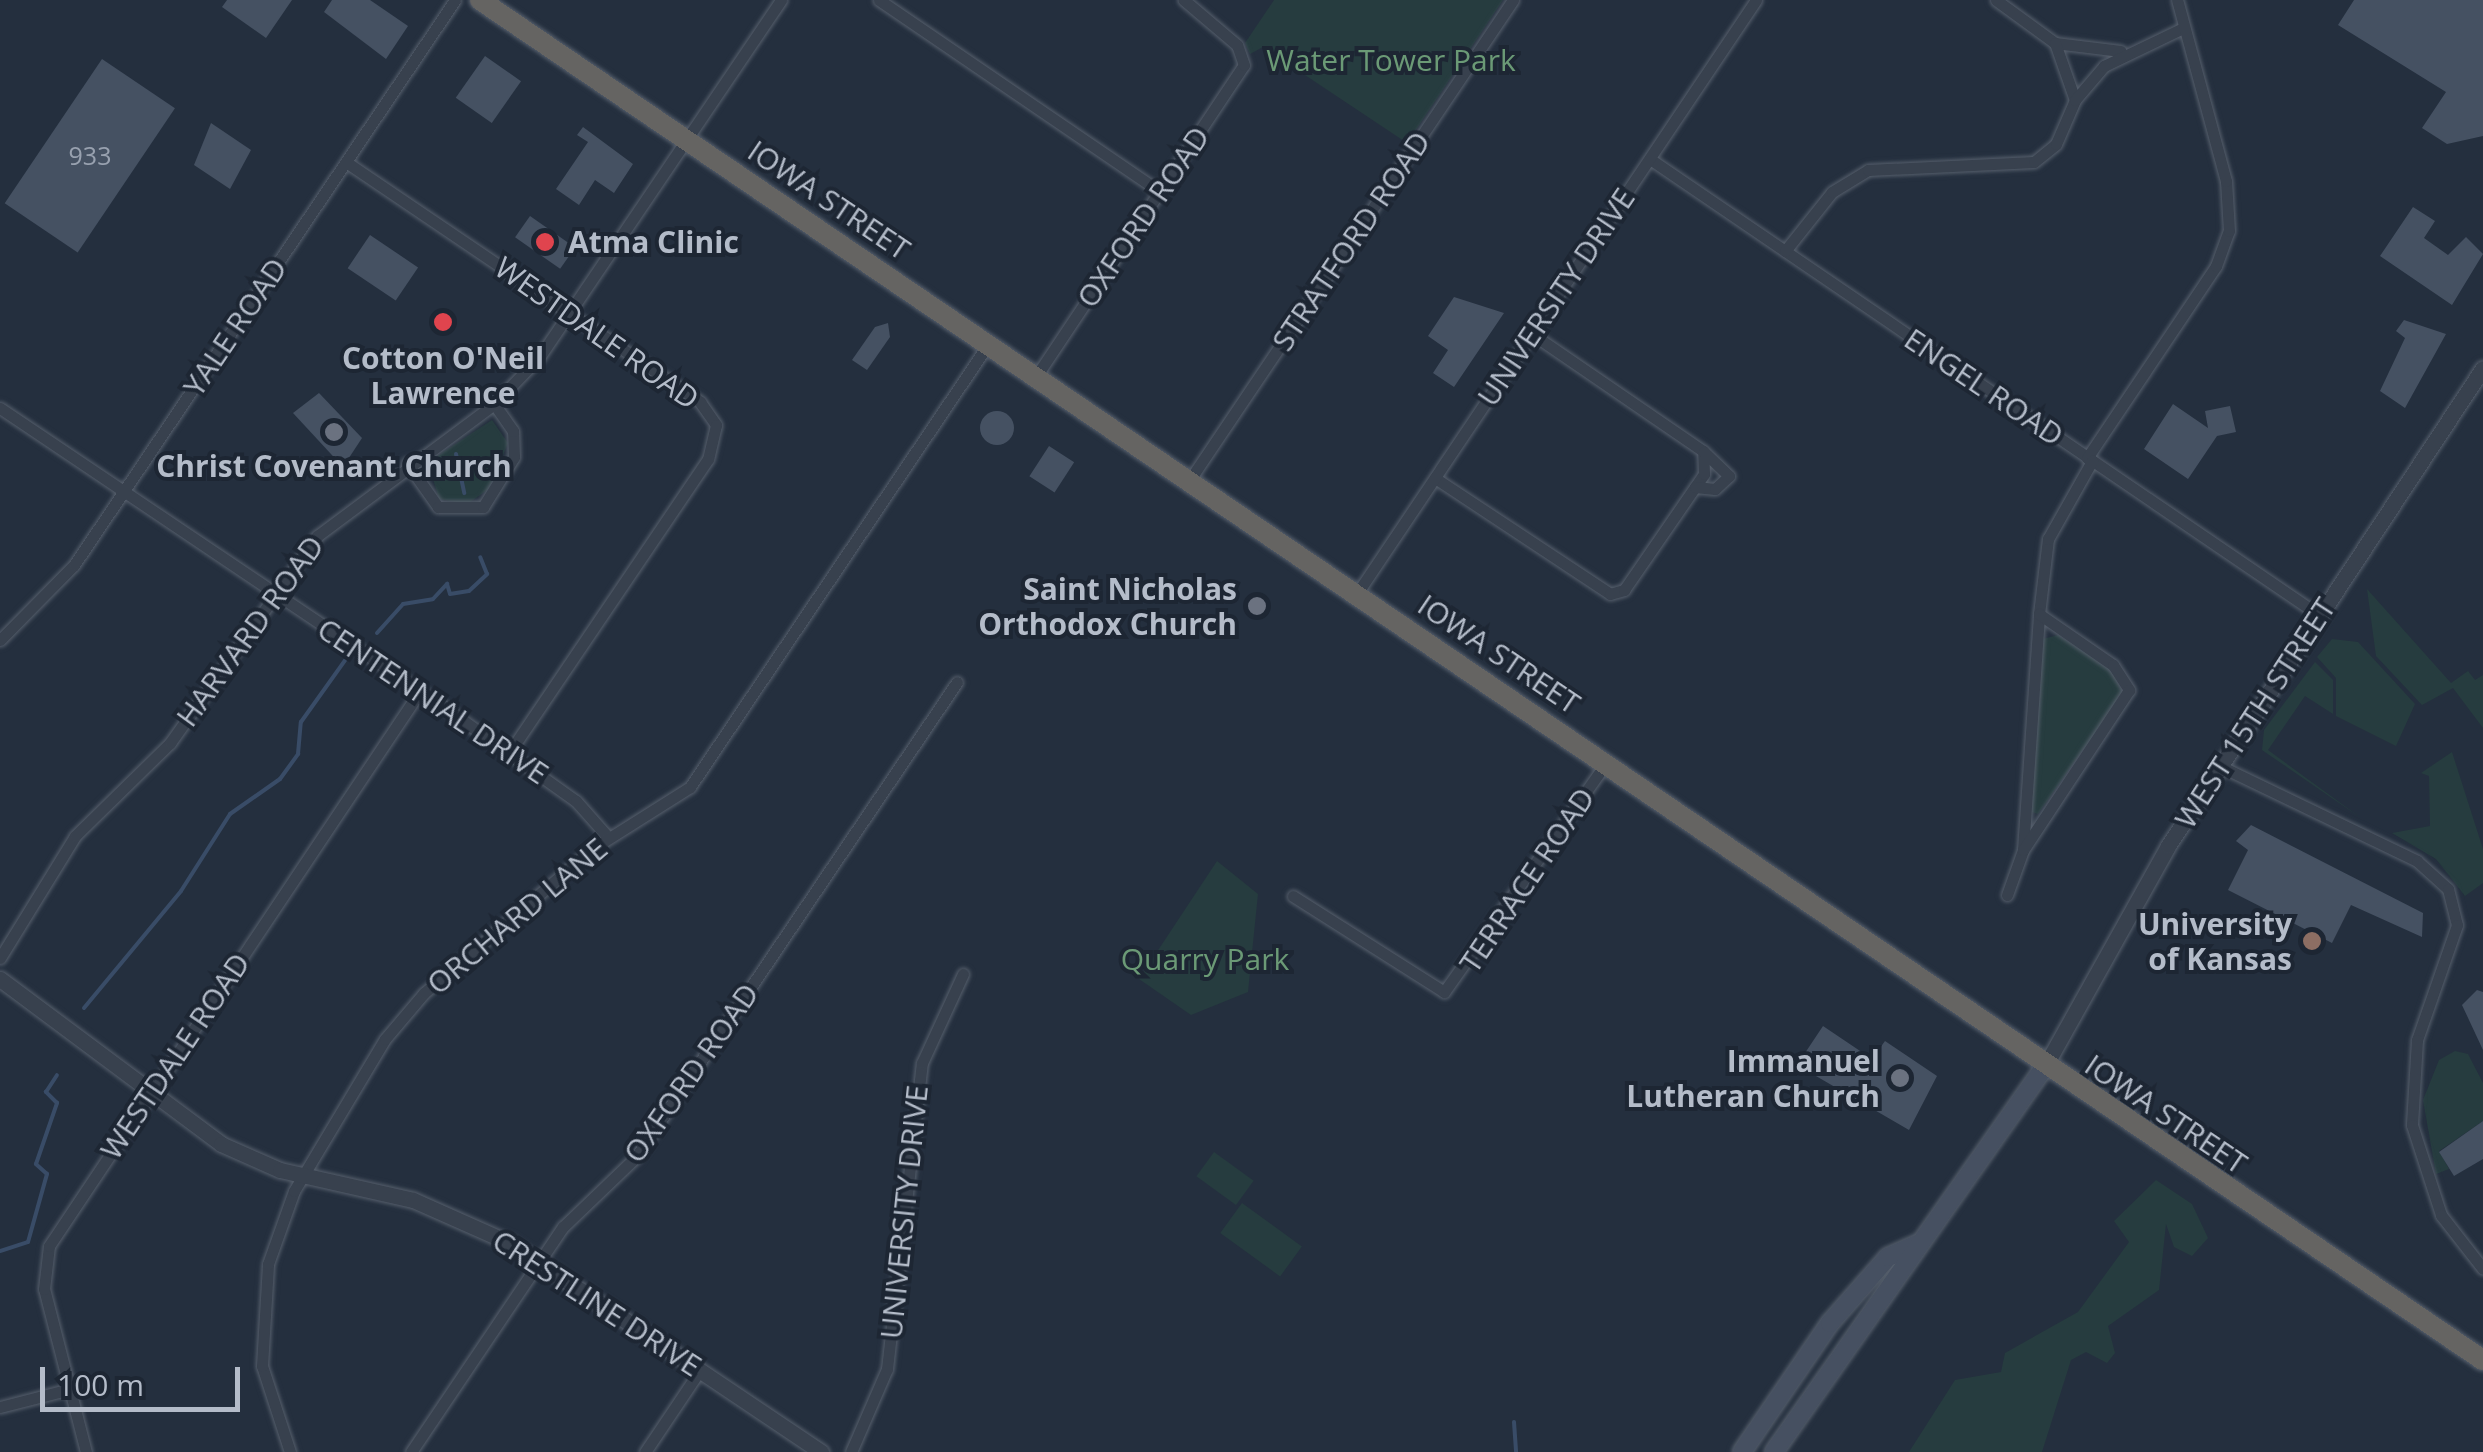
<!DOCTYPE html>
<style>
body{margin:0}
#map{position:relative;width:2483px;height:1452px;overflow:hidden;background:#242f3e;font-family:"Open Sans",sans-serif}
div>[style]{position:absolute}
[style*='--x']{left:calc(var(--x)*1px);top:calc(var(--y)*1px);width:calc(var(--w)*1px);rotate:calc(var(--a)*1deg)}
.green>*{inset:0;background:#263c3f;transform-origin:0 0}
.stream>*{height:4px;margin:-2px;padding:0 2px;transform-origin:2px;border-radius:2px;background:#394c67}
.building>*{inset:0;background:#455162;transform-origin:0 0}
.round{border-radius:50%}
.roads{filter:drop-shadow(0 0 2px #565f6c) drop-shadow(0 0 2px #565f6c)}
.minor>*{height:11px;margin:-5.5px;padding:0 5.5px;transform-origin:5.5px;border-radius:5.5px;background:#38414e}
.tertiary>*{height:15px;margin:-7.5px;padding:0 7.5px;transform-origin:7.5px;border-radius:7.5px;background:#38414e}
.secondary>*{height:18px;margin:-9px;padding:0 9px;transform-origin:9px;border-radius:9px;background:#465061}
.trunk>*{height:20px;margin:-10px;padding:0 10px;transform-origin:10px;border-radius:10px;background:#656462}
.dots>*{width:28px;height:28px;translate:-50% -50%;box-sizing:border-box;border:5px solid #1d2633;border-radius:50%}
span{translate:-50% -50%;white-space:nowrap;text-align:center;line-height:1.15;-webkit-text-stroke:8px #1d2633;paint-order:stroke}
.number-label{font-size:25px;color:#98a1af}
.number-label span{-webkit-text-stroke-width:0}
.park-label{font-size:30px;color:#6b9a76}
.street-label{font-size:30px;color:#b4bcc9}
.poi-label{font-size:30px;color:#b4bcc9;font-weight:700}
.left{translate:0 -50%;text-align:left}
.right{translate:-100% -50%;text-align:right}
.scale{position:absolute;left:40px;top:1367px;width:200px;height:45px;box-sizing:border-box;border:5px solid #b4bcc9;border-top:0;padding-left:12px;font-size:30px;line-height:35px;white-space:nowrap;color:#b4bcc9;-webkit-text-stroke:8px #1d2633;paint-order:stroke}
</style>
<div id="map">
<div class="green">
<i style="clip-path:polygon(1274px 0,1503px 0,1407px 143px,1263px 47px,1250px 54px,1245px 43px)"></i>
<i style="clip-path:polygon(492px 420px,508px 443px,489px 489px,467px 504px,439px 499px,428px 462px)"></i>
<i style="clip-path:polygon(2367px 589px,2451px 683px,2468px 671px,2475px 680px,2483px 675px,2483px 728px,2453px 688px,2422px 705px,2376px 656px)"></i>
<i style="clip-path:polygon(2058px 635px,2111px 670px,2123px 693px,2038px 814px,2029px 811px,2043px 639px)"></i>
<i style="clip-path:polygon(2332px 639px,2358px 642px,2415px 704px,2396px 746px,2336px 716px,2336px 678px,2317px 657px)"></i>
<i style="clip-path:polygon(2315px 662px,2333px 680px,2333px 714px,2305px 696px,2268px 750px,2361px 818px,2262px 750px,2264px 730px)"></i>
<i style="clip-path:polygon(2452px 752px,2483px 849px,2483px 883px,2465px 896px,2436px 859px,2392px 833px,2430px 826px,2429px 776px,2421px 773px)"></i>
<i style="clip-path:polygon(1217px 861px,1258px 894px,1248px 992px,1191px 1015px,1139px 979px)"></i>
<i style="clip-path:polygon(2455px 1051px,2468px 1054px,2483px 1083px,2483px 1121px,2439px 1151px,2449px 1169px,2436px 1174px,2423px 1100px,2439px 1060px)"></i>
<i style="left:1214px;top:1152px;width:49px;height:30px;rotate:36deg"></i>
<i style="clip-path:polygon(2156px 1180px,2192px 1204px,2208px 1238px,2192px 1256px,2174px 1247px,2166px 1224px,2159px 1290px,2108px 1326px,2115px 1353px,2107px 1363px,2086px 1352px,2071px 1360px,2042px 1452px,1909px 1452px,1955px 1380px,2001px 1372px,2005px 1353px,2078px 1312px,2129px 1242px,2114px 1221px)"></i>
<i style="left:1242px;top:1203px;width:74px;height:37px;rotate:36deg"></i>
</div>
<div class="stream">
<i style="--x:456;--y:454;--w:40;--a:78"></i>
<i style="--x:377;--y:633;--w:39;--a:-48"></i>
<i style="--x:403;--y:604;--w:30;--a:-9"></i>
<i style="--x:433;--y:599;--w:21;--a:-47"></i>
<i style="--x:447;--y:584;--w:10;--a:73"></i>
<i style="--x:450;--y:594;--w:19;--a:-9"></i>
<i style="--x:469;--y:591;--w:25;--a:-43"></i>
<i style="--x:487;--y:574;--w:18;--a:-112"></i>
<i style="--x:84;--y:1008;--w:152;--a:-50.3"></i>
<i style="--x:181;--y:891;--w:91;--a:-57.5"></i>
<i style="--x:230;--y:814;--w:61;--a:-35"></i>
<i style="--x:280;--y:779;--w:31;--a:-54"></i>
<i style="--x:298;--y:754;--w:32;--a:-85"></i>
<i style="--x:301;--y:722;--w:77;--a:-54.5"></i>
<i style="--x:0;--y:1251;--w:29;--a:-18"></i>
<i style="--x:28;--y:1242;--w:71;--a:-74.4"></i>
<i style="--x:47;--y:1174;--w:15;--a:-138"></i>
<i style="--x:36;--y:1164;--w:65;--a:-71"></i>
<i style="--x:57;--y:1103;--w:16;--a:-135"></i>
<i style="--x:46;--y:1092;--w:20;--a:-57"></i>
<i style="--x:1514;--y:1422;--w:30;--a:86"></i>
</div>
<div class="building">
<i style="clip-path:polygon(227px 0,292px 0,266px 38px,222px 7px)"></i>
<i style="clip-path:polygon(332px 0,370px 0,408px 26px,386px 59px,324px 12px)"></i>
<i style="clip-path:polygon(2354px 0,2483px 0,2483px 136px,2447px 144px,2422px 128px,2446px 92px,2338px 25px)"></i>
<i style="left:485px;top:56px;width:44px;height:51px;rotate:35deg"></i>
<i style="left:102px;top:59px;width:88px;height:174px;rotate:34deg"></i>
<i style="clip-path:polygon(211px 123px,251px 150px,230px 189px,194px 165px)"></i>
<i style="clip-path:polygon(583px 127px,633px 164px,614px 193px,595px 180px,579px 205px,556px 189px,588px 142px,577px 135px)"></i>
<i style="clip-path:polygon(2413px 207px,2435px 221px,2424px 238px,2448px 255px,2466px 237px,2483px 254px,2452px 305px,2380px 256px)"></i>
<i style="left:530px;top:216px;width:55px;height:26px;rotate:35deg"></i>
<i style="left:370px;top:235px;width:58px;height:40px;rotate:34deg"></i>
<i style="clip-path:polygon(1454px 297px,1504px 313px,1454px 387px,1433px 373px,1448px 350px,1428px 336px)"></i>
<i style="clip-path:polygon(2404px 320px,2446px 334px,2405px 408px,2380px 391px,2405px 338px,2396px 331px)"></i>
<i style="clip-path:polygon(888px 323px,890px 337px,867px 370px,852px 360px,875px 327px)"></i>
<i style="clip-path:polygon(319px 393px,362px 438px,343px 467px,293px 413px)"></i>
<i style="clip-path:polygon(2173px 404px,2208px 428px,2205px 411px,2230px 406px,2236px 432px,2217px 436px,2188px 479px,2144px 449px)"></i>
<i class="round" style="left:980px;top:411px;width:34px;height:34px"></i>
<i style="left:1049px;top:446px;width:30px;height:36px;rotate:33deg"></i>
<i style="clip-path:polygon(2251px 825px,2423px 913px,2422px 937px,2351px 905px,2332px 943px,2228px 890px,2248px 850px,2236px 841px)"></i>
<i style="clip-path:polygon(2477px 990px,2483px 992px,2483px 1050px,2462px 1005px)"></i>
<i style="clip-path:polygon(1823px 1026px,1872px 1059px,1885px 1041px,1937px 1076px,1909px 1130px,1797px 1065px)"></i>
<i style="clip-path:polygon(2483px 1121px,2483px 1159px,2454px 1176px,2439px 1152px)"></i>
</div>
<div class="roads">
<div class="minor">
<i style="--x:879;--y:0;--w:340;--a:34.3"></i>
<i style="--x:1996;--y:0;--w:73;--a:36.1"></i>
<i style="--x:2055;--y:43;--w:66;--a:6.9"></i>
<i style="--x:2055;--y:43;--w:60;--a:70.7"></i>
<i style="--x:1650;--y:159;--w:810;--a:34.28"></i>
<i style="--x:346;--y:162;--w:428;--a:34.1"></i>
<i style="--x:700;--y:402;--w:28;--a:55"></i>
<i style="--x:716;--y:425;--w:35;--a:103"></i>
<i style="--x:708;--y:459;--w:355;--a:124.1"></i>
<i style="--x:1785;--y:251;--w:75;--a:-51.5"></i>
<i style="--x:1832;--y:192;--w:42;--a:-31.4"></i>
<i style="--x:1868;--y:170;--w:166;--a:-2.8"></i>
<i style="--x:2034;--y:162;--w:28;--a:-39"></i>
<i style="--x:2056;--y:144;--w:48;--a:-66.6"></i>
<i style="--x:2075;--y:100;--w:45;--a:-49.5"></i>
<i style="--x:2104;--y:66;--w:88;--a:-25.7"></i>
<i style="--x:1035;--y:378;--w:376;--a:-56.3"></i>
<i style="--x:1244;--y:65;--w:21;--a:-109"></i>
<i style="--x:1237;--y:45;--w:70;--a:-139.7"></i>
<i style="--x:0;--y:408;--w:527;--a:33.93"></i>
<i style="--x:437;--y:702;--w:171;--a:35.5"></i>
<i style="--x:576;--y:801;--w:48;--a:48.4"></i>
<i style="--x:2087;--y:458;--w:231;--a:-56.1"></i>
<i style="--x:2216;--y:266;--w:37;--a:-70"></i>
<i style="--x:2229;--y:231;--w:50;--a:-93.4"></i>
<i style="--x:2226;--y:181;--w:188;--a:-105.1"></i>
<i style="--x:407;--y:463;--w:54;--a:54.8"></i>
<i style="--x:438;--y:507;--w:45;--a:0"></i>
<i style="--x:483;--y:507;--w:59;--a:-58.2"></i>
<i style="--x:514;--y:457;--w:26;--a:-92"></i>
<i style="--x:513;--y:431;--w:33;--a:-125"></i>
<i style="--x:1435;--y:478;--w:210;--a:33.5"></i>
<i style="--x:1610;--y:594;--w:15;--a:-16"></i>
<i style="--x:1624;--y:590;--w:141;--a:-55.4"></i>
<i style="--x:1704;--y:474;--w:23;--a:-92"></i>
<i style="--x:1703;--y:451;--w:207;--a:-145.6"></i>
<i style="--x:1189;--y:481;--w:580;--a:-56.04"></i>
<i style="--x:1695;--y:487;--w:20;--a:6"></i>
<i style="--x:1715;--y:489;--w:19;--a:-43"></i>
<i style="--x:1729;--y:476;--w:35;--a:-136"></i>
<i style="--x:1356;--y:595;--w:717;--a:-56.09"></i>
<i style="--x:2039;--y:614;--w:76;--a:-83.2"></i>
<i style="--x:2048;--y:539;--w:90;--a:-60.6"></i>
<i style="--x:0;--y:640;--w:105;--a:-45.4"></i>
<i style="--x:74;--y:565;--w:681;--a:-56.01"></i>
<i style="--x:2220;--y:766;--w:219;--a:25.7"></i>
<i style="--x:2417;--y:861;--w:42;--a:42.1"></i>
<i style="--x:2448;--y:889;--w:37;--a:76"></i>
<i style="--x:2457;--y:925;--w:122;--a:109.2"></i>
<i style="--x:2417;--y:1040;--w:85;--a:93.4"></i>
<i style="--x:2412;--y:1125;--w:95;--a:72.1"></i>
<i style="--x:2441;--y:1215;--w:68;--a:52.1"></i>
<i style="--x:2007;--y:895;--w:48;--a:-70.4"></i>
<i style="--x:2023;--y:850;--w:237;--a:-86.1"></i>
<i style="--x:2039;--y:614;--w:90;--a:34.6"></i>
<i style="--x:2113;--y:665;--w:30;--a:57"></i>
<i style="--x:2129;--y:690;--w:192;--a:123.5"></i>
<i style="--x:1293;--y:896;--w:179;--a:32.4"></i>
<i style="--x:1444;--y:992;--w:282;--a:-54.7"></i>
<i style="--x:0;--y:958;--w:143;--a:-58.4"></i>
<i style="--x:75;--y:836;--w:133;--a:-44.4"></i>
<i style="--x:170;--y:743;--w:254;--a:-54.6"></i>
<i style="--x:317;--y:536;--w:221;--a:-36.7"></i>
<i style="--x:494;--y:404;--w:66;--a:-46.2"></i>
<i style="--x:540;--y:356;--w:430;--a:-55.9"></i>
<i style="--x:0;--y:1407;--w:72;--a:-14.4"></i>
<i style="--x:86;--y:1452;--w:168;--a:-104.4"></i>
<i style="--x:44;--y:1289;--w:43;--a:-83.4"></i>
<i style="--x:49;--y:1246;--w:668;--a:-56.24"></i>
<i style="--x:290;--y:1452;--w:90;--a:-108"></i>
<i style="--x:262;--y:1366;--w:102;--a:-86.6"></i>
<i style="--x:268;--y:1264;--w:77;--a:-70.4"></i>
<i style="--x:294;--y:1191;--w:177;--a:-59.1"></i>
<i style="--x:385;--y:1039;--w:60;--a:-49.7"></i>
<i style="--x:424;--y:993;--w:221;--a:-40.6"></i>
<i style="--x:592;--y:849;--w:116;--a:-32.3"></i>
<i style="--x:690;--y:787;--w:532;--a:-56.04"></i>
<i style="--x:411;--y:1452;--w:272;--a:-56"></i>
<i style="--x:563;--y:1227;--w:101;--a:-43.8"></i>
<i style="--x:636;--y:1157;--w:573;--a:-55.95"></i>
<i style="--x:645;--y:1452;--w:99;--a:-56.1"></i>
<i style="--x:851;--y:1452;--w:90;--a:-66.6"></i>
<i style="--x:887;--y:1369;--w:308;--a:-83.5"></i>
<i style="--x:922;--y:1063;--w:98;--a:-65.3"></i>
</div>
<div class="tertiary">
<i style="--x:0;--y:979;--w:276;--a:36.7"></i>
<i style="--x:221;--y:1144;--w:64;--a:23.8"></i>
<i style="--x:280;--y:1170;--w:136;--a:12.7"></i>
<i style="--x:413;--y:1200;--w:106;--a:23.9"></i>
<i style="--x:510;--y:1243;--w:375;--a:33.9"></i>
<i style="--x:2044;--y:1068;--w:254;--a:-60.8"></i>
<i style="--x:2168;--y:846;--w:572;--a:-56.62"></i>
</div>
<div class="secondary">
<i style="--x:1742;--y:1452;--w:156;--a:-55.7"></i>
<i style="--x:1830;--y:1323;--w:88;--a:-48.7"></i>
<i style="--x:1888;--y:1257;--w:32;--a:-24"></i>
<i style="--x:1774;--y:1452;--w:469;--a:-54.9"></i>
</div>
<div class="trunk">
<i style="--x:480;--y:0;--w:2421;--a:34.18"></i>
</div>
</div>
<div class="dots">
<i style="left:545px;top:242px;background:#e0444e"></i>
<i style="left:443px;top:322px;background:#e0444e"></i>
<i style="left:334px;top:432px;background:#6b7280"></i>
<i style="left:1257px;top:606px;background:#6b7280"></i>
<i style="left:2312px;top:941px;background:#8d6e63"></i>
<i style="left:1900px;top:1078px;background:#6b7280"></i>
</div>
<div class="number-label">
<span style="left:90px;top:155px">933</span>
</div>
<div class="park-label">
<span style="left:1391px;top:60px">Water Tower Park</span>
<span style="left:1205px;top:959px">Quarry Park</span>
</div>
<div class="street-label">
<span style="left:829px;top:200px;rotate:34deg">IOWA STREET</span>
<span style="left:1143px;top:217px;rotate:-56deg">OXFORD ROAD</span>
<span style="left:1351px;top:241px;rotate:-56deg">STRATFORD ROAD</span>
<span style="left:1556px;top:297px;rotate:-56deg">UNIVERSITY DRIVE</span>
<span style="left:235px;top:327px;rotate:-56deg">YALE ROAD</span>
<span style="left:597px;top:333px;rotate:35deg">WESTDALE ROAD</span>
<span style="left:1984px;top:387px;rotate:34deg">ENGEL ROAD</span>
<span style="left:250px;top:631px;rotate:-54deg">HARVARD ROAD</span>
<span style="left:1499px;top:654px;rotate:34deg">IOWA STREET</span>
<span style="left:433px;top:701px;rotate:34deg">CENTENNIAL DRIVE</span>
<span style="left:2255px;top:713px;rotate:-57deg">WEST 15TH STREET</span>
<span style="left:1527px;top:880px;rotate:-56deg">TERRACE ROAD</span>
<span style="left:517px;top:916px;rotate:-40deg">ORCHARD LANE</span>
<span style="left:175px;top:1056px;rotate:-56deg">WESTDALE ROAD</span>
<span style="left:691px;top:1073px;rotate:-55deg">OXFORD ROAD</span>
<span style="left:2166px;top:1114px;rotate:34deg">IOWA STREET</span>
<span style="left:904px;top:1212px;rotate:-84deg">UNIVERSITY DRIVE</span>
<span style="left:597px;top:1303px;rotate:33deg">CRESTLINE DRIVE</span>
</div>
<div class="poi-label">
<span class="left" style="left:568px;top:242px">Atma Clinic</span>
<span style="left:443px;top:375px">Cotton O'Neil<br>Lawrence</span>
<span style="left:334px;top:466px">Christ Covenant Church</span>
<span class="right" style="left:1237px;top:606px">Saint Nicholas<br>Orthodox Church</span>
<span class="right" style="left:2292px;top:941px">University<br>of Kansas</span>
<span class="right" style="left:1880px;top:1078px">Immanuel<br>Lutheran Church</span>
</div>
<div class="scale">100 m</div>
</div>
